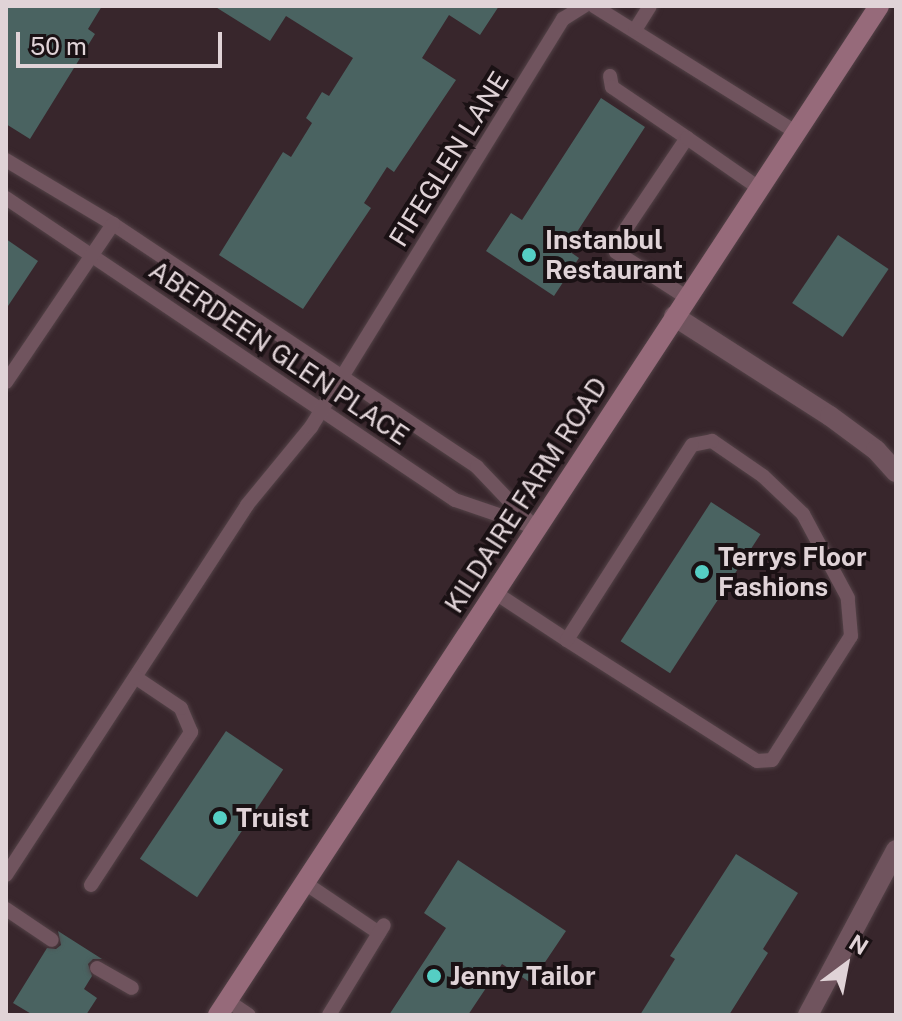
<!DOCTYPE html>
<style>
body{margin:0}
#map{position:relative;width:902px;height:1021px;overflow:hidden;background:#38262c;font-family:"Public Sans",sans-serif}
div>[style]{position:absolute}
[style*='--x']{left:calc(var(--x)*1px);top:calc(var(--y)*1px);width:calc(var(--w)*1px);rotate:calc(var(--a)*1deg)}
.building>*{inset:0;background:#4a6361;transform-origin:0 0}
.roads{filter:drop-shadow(0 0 2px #534247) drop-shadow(0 0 2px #534247)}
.lane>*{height:14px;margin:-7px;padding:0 7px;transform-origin:7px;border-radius:7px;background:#70545e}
.street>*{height:20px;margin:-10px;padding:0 10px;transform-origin:10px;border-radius:10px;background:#70545e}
.secondary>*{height:20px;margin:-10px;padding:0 10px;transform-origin:10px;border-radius:10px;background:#966a7a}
.dots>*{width:22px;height:22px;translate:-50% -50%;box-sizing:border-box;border:4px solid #1a1114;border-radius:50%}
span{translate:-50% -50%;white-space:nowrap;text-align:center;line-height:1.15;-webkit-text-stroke:8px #1a1114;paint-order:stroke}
.street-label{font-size:26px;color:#e0d3d7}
.poi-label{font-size:26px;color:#e0d3d7;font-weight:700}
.left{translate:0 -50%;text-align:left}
.frame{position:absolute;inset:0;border:8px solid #e0d3d7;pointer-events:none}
.north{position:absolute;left:806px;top:925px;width:80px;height:80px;-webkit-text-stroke:6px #1a1114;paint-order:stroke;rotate:32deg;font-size:22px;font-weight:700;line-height:32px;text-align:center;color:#e0d3d7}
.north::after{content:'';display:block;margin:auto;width:28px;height:36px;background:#e0d3d7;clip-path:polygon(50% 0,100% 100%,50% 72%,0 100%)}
.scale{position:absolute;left:16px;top:32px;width:206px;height:36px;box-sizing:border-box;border:4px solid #e0d3d7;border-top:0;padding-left:10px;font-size:24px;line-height:28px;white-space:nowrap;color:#e0d3d7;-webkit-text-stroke:6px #1a1114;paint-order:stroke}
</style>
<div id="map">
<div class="building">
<i style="clip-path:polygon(6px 6px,102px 6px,88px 29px,95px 34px,30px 139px,6px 124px)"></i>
<i style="clip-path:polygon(214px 6px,499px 6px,480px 35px,449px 15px,422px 58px,456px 80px,394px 172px,387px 167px,364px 203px,371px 208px,303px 309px,219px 255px,283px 152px,291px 157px,312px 123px,306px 118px,322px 92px,329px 96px,353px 58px,286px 16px,270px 41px)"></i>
<i style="clip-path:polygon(601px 98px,645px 127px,566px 249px,579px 258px,554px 296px,486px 251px,511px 213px,522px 220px)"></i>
<i style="left:838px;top:235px;width:61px;height:82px;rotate:34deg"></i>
<i style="clip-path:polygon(6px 239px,38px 261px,6px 309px)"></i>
<i style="left:711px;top:502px;width:59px;height:166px;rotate:33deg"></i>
<i style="left:226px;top:731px;width:69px;height:154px;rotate:34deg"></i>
<i style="clip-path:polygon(736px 854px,798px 893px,763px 949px,768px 953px,729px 1015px,640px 1015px,675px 959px,670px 956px)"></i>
<i style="clip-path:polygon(458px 860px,566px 931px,531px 983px,502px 964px,468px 1015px,389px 1015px,446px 928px,424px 913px)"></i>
<i style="clip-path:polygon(58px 931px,102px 959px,93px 959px,88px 964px,92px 976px,84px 989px,97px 998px,86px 1015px,33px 1015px,13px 1003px,47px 948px,56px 949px,61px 945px)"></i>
</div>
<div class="roads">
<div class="lane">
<i style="--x:594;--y:6;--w:238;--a:32"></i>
<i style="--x:635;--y:30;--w:28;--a:-58"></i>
<i style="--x:610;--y:76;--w:11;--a:80"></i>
<i style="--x:612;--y:87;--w:91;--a:34.2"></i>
<i style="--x:6;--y:160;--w:125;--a:30.9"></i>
<i style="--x:113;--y:224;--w:438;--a:33.7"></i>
<i style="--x:477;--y:467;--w:84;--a:46.4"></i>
<i style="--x:6;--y:198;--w:541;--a:33.93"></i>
<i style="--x:455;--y:500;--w:80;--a:18.9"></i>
<i style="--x:686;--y:297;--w:83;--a:-147.3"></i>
<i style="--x:616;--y:252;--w:7;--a:-98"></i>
<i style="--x:615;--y:245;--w:129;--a:-56.1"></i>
<i style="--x:687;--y:138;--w:88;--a:34.8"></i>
<i style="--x:6;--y:382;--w:191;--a:-55.9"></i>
<i style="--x:494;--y:592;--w:87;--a:33.3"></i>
<i style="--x:567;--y:640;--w:225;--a:32.5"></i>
<i style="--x:757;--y:761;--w:15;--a:-4"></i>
<i style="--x:772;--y:760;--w:147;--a:-57.5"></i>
<i style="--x:851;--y:636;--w:38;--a:-95"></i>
<i style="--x:848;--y:598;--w:95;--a:-118.2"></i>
<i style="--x:803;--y:514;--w:55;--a:-136.5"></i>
<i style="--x:763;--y:476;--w:62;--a:-145.5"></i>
<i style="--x:712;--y:441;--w:20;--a:169"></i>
<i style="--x:692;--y:445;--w:232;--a:122.7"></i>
<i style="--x:6;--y:875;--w:442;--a:-56.9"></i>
<i style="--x:247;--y:505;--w:101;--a:-50.6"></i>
<i style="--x:311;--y:427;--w:480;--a:-58.3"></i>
<i style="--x:563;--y:19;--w:25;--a:-32"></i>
<i style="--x:305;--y:883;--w:89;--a:34"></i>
<i style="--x:91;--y:885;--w:183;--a:-56.8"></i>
<i style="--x:191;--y:732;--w:26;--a:-113"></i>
<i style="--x:181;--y:708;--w:55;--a:-146"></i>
<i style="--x:6;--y:909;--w:55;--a:34"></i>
<i style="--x:97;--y:968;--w:40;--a:29.7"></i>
<i style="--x:228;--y:1001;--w:25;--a:34"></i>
<i style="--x:329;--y:1015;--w:105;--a:-58.6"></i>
</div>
<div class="street">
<i style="--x:674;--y:316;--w:185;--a:32.7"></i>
<i style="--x:830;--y:416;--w:57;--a:36.5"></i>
<i style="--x:876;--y:450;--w:30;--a:48"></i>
<i style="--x:808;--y:1015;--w:187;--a:-61.9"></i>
</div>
<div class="secondary">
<i style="--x:218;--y:1015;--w:1206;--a:-56.77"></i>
</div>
</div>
<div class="dots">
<i style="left:529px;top:255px;background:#55cec4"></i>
<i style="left:702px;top:572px;background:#55cec4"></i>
<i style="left:220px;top:818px;background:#55cec4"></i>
<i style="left:434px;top:976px;background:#55cec4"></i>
</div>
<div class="street-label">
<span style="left:449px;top:159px;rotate:-58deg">FIFEGLEN LANE</span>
<span style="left:279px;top:353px;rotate:34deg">ABERDEEN GLEN PLACE</span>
<span style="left:526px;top:495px;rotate:-57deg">KILDAIRE FARM ROAD</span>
</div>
<div class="poi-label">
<span class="left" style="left:545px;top:255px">Instanbul<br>Restaurant</span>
<span class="left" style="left:718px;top:572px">Terrys Floor<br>Fashions</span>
<span class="left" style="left:236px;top:818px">Truist</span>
<span class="left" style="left:450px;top:976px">Jenny Tailor</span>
</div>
<div class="frame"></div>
<div class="north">N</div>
<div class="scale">50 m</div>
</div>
